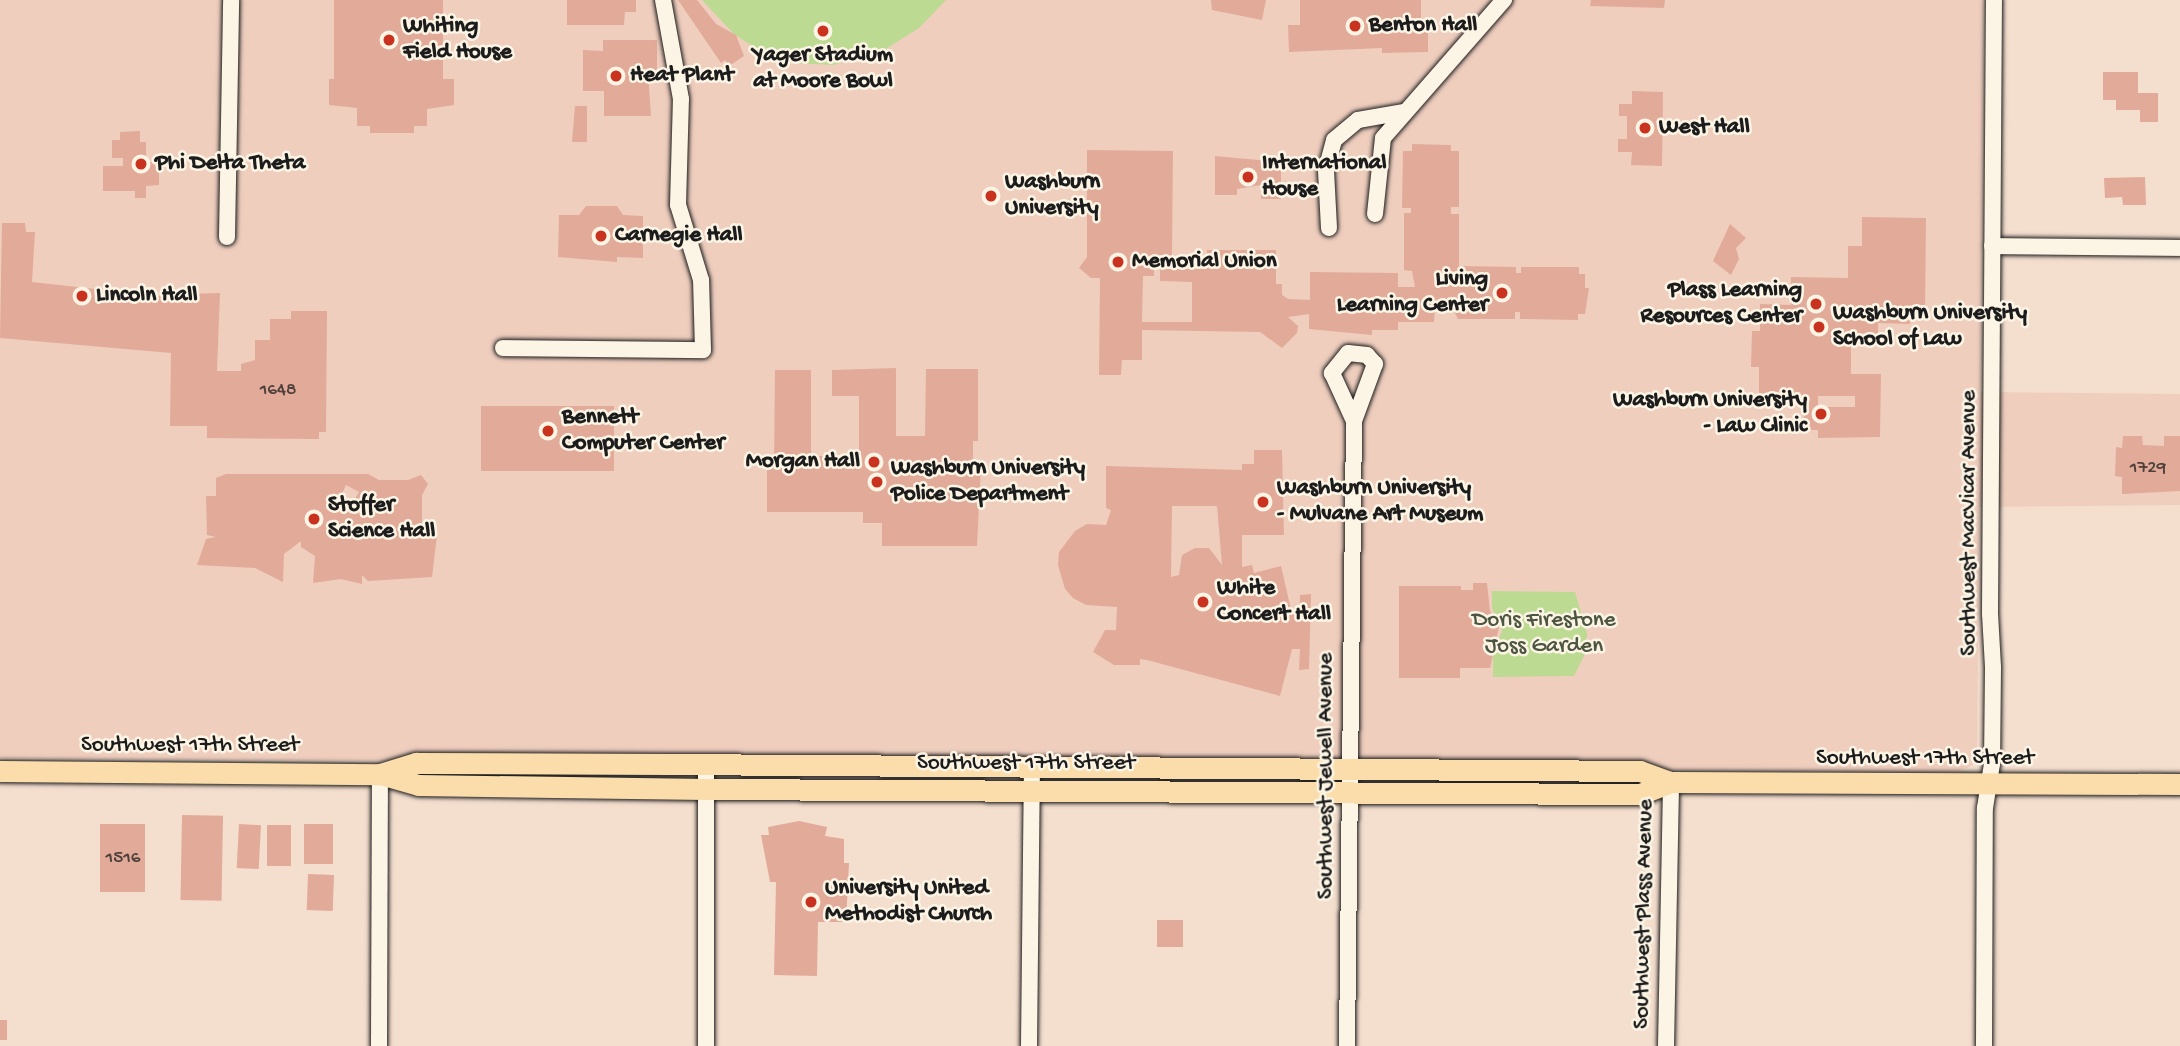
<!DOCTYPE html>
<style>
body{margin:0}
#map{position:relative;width:2180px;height:1046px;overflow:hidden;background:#f4dece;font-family:"Gochi Hand",sans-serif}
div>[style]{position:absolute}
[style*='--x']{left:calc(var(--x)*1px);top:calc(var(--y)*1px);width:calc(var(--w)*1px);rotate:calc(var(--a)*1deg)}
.built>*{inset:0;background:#efcebe}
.green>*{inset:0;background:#bcda92}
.building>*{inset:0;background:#e2aa99;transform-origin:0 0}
.roads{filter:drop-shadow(0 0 2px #1c1c1c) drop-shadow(0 0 2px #1c1c1c)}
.minor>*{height:16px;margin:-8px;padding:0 8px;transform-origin:8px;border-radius:8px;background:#fcf5e5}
.major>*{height:21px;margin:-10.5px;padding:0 10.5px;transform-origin:10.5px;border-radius:10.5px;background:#fbddab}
.dots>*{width:19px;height:19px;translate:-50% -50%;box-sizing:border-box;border:4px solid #fcf5e5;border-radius:50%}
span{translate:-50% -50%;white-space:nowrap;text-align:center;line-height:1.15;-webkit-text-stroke:5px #fcf5e5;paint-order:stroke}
.number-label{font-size:19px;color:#4e403b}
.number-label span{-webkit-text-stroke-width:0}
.poi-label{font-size:23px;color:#1c1c1c;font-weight:700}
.left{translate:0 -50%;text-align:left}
.right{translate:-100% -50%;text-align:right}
.street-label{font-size:23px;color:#1c1c1c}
.park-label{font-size:23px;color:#4c553f}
</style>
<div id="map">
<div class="built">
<i style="clip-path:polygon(0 0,1983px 0,1980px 392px,2180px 394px,2180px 505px,1979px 507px,1977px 750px,1973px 765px,1958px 772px,0 758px)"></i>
</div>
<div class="green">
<i style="clip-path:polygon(702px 0,946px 0,919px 28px,884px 50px,833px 65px,795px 63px,761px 52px,734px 34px)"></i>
<i style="clip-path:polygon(1492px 591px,1575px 592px,1587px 633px,1585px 654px,1574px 676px,1493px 677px,1493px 656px,1502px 631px,1492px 608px)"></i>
</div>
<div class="building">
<i style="clip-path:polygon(334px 0,443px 0,443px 79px,454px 79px,454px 105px,427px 109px,427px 126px,414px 126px,414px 133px,370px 133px,370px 126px,357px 126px,357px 108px,329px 105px,329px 79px,334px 79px)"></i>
<i style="clip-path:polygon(567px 0,636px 0,636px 12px,625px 12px,624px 25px,567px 25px)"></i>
<i style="clip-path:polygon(678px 0,697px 0,716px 24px,736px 35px,744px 56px,729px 66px,725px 60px,721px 63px)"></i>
<i style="clip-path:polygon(1211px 0,1266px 0,1262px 20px,1212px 10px)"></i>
<i style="clip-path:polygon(1300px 0,1421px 0,1421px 27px,1428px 27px,1428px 52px,1382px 53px,1382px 48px,1289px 52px,1288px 25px,1300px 25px)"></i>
<i style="clip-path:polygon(1591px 0,1665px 0,1664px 8px,1590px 6px)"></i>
<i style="clip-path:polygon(603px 40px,657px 40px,657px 72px,648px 72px,651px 116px,604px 116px,604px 91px,583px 91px,583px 50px,603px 51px)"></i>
<i style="clip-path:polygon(2103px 72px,2138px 72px,2138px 93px,2158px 93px,2158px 122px,2140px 122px,2140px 110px,2116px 110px,2116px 100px,2103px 100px)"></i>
<i style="clip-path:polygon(1632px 91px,1663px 92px,1662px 166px,1631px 165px,1632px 152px,1618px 152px,1618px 139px,1627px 139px,1627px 116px,1619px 116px,1619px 104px,1632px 104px)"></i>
<i style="clip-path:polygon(575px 106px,587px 106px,587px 142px,572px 142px)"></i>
<i style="clip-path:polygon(140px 131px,140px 142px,146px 142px,146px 162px,159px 162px,159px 185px,146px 186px,146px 198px,135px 198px,135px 191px,103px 191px,103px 166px,123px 166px,123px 158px,112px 158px,112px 140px,120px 140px,120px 132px)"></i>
<i style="clip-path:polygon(1412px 144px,1451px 145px,1451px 151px,1459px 151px,1459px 207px,1451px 207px,1451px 214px,1459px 214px,1459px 266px,1516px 267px,1516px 273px,1521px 273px,1521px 267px,1579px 267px,1579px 274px,1585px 274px,1585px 288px,1589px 288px,1585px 314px,1578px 314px,1578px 320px,1520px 319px,1520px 312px,1515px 312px,1515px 319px,1458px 319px,1453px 309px,1435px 309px,1434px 322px,1398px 322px,1398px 330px,1372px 330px,1372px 335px,1309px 329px,1309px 314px,1288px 317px,1298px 326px,1297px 333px,1282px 348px,1260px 332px,1142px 330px,1142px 360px,1122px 360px,1121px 375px,1099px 375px,1100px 278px,1091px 278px,1079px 268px,1087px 257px,1087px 150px,1173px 151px,1172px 257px,1154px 257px,1154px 276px,1143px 276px,1142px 322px,1192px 322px,1192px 282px,1160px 281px,1160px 269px,1207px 269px,1207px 250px,1276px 250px,1276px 284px,1282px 284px,1282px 295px,1288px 299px,1310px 300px,1310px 272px,1398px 273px,1398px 287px,1415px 287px,1412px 271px,1404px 270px,1404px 213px,1411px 213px,1411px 208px,1402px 208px,1403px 151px,1412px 151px)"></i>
<i style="clip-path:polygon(1215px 156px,1281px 162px,1281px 199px,1261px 199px,1261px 185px,1237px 189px,1237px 195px,1215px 195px)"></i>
<i style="clip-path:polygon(2145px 177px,2146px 205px,2123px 205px,2122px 197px,2105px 198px,2104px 178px)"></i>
<i style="clip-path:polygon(586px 206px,617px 206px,623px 215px,643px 216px,643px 258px,617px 257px,617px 262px,558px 257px,559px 215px,579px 215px)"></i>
<i style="clip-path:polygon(evenodd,1862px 217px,1926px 218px,1925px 310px,1911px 310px,1910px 324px,1878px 323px,1878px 338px,1851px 338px,1851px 374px,1881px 374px,1880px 437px,1818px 438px,1818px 430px,1804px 430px,1804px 395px,1759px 395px,1759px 367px,1751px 367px,1752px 331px,1760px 331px,1760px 304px,1791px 305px,1791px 277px,1848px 278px,1848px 246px,1862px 246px,1862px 217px,1818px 396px,1855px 396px,1855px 407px,1818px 407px,1818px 396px)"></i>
<i style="clip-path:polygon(2px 223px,25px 223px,26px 232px,35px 232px,32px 282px,186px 299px,186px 294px,220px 293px,217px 371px,241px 371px,241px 364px,255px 360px,255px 340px,270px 340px,270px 319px,291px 319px,291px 311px,327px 311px,326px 432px,319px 432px,319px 439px,207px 438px,207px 426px,170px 426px,171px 353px,0 338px)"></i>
<i style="clip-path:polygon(1730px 224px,1746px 238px,1736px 248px,1739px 259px,1731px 275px,1713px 261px)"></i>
<i style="clip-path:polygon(896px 368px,896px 436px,925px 436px,926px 369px,978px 369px,978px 441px,973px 441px,973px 467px,981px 467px,977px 546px,882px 546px,882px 523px,863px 523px,863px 512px,767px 512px,767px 467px,774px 467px,775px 370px,811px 370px,811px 456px,859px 456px,859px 396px,832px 396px,832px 370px)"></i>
<i style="left:481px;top:406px;width:133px;height:65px"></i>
<i style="clip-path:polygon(2123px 436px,2142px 436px,2143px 445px,2164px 446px,2164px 436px,2180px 436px,2180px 491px,2122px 494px,2122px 477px,2115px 476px,2116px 447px,2122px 448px)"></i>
<i style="clip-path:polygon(evenodd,1254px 450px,1282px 450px,1284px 535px,1242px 535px,1242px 567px,1252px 565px,1254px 573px,1281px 566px,1292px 614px,1300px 614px,1300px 595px,1311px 594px,1309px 669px,1299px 670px,1300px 649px,1292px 649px,1280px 696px,1147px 660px,1140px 659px,1140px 665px,1114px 665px,1093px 652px,1105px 630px,1116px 630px,1117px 607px,1086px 605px,1073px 598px,1065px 589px,1058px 565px,1059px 552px,1075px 531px,1087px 524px,1106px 525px,1111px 510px,1106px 508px,1106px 466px,1242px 470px,1242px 464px,1254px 464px,1254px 450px,1172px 506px,1217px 506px,1222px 565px,1209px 548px,1195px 548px,1182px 555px,1179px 575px,1171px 577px,1172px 506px)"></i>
<i style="clip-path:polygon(evenodd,226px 474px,368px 474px,379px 480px,408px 480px,421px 475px,428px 484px,422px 495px,422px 535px,437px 535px,432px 577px,368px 581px,362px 575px,362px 584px,341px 579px,313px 583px,315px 556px,301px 547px,301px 541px,284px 554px,283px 582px,255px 568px,197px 565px,206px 539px,216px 537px,207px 535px,206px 496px,216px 496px,216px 478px,226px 474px,346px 485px,359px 492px,352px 504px,340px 498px,346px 485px)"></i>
<i style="clip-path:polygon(1473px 583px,1487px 583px,1490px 611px,1499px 627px,1490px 668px,1460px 668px,1460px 678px,1399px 678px,1399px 586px,1461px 586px,1461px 590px,1473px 590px)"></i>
<i style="left:182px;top:815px;width:41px;height:85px;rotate:1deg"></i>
<i style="clip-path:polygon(799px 821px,827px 827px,825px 836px,844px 839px,844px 863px,849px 863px,846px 922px,818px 922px,817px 976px,774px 975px,776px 882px,770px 882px,761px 835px,769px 835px,768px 827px)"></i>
<i style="left:145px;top:824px;width:68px;height:45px;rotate:90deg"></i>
<i style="left:239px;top:824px;width:22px;height:44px;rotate:3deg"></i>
<i style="left:304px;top:824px;width:29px;height:40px"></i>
<i style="left:291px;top:825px;width:41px;height:24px;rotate:90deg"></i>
<i style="left:308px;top:874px;width:26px;height:36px;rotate:2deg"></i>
<i style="left:1157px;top:920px;width:26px;height:27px"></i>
<i style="left:0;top:1020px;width:7px;height:20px"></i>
</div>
<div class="roads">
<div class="minor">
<i style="--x:1375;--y:214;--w:76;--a:-84"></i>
<i style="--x:1383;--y:138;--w:184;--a:-48.8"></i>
<i style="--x:1329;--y:228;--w:58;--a:-93"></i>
<i style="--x:1326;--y:170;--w:31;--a:-75"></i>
<i style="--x:1334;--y:140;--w:31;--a:-40"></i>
<i style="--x:1358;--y:120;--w:47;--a:-9.9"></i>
<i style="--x:227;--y:237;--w:237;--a:-89"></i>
<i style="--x:1992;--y:246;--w:188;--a:0.6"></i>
<i style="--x:503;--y:348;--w:200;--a:0.6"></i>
<i style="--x:703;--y:350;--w:70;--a:-91.6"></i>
<i style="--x:701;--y:280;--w:78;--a:-107"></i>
<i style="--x:678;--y:205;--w:106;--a:-88.4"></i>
<i style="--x:681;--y:99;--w:101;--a:-100.3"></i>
<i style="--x:706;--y:764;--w:282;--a:90"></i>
<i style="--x:379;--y:1046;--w:272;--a:-89.8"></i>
<i style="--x:1029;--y:1046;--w:278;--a:-89.4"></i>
<i style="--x:1347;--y:1046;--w:625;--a:-89.36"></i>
<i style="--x:1354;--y:421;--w:61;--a:-69.8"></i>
<i style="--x:1375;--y:364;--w:12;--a:-132"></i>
<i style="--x:1367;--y:355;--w:19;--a:-174"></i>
<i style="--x:1348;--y:353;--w:26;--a:129"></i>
<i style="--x:1332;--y:373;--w:53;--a:65.4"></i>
<i style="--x:1666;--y:1046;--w:264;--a:-88.9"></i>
<i style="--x:1984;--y:1046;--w:238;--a:-89.8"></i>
<i style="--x:1985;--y:808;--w:45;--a:-81"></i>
<i style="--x:1992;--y:764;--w:97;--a:-89.4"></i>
<i style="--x:1993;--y:667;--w:53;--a:-93.2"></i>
<i style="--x:1990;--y:614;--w:614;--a:-89.63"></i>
</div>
<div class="major">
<i style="--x:0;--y:771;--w:380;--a:0.5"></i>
<i style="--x:380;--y:774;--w:40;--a:16"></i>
<i style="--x:418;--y:785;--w:288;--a:0.8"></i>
<i style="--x:706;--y:789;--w:934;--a:0.31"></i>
<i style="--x:1640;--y:794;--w:33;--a:-21"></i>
<i style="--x:380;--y:774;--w:38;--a:-17"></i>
<i style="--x:416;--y:763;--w:254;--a:0.2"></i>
<i style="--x:670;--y:764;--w:970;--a:0.41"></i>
<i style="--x:1640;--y:771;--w:33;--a:20"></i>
<i style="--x:1671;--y:782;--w:509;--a:0.23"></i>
</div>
</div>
<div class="dots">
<i style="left:1355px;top:26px;background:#c8321e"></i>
<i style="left:823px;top:31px;background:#c8321e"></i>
<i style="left:389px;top:40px;background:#c8321e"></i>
<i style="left:616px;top:76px;background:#c8321e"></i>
<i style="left:1645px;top:128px;background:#c8321e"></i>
<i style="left:141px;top:164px;background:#c8321e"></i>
<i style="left:1248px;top:177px;background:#c8321e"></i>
<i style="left:991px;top:196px;background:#c8321e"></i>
<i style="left:601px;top:236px;background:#c8321e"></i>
<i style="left:1118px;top:262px;background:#c8321e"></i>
<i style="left:1502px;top:293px;background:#c8321e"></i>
<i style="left:82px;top:296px;background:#c8321e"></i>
<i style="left:1816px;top:304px;background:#c8321e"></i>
<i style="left:1819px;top:327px;background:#c8321e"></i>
<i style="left:1821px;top:414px;background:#c8321e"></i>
<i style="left:548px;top:431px;background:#c8321e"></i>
<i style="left:874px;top:462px;background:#c8321e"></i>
<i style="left:877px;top:482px;background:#c8321e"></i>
<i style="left:1263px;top:502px;background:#c8321e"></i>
<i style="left:314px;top:519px;background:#c8321e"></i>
<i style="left:1203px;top:602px;background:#c8321e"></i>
<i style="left:811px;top:902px;background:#c8321e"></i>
</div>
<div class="number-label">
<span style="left:278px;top:391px">1648</span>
<span style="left:2148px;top:469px">1729</span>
<span style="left:123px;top:859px">1516</span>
</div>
<div class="poi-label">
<span class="left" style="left:1369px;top:26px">Benton Hall</span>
<span class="left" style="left:403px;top:40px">Whiting<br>Field House</span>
<span style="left:823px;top:69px">Yager Stadium<br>at Moore Bowl</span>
<span class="left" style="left:630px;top:76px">Heat Plant</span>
<span class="left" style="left:1659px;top:128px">West Hall</span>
<span class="left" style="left:155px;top:164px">Phi Delta Theta</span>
<span class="left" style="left:1262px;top:177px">International<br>House</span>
<span class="left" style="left:1005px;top:196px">Washburn<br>University</span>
<span class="left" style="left:615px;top:236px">Carnegie Hall</span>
<span class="left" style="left:1132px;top:262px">Memorial Union</span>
<span class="right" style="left:1488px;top:293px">Living<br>Learning Center</span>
<span class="right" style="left:1802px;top:304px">Plass Learning<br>Resources Center</span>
<span class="left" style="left:96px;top:296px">Lincoln Hall</span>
<span class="left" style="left:1833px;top:327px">Washburn University<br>School of Law</span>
<span class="right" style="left:1807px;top:414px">Washburn University<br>- Law Clinic</span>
<span class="left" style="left:562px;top:431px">Bennett<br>Computer Center</span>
<span class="right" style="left:860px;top:462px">Morgan Hall</span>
<span class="left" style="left:891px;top:482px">Washburn University<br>Police Department</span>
<span class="left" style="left:1277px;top:502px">Washburn University<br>- Mulvane Art Museum</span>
<span class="left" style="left:328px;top:519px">Stoffer<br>Science Hall</span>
<span class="left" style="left:1217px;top:602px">White<br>Concert Hall</span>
<span class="left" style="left:825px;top:902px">University United<br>Methodist Church</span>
</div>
<div class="street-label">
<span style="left:1970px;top:523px;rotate:-90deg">Southwest MacVicar Avenue</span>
<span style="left:190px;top:746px">Southwest 17th Street</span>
<span style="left:1925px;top:759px">Southwest 17th Street</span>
<span style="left:1026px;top:764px">Southwest 17th Street</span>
<span style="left:1327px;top:776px;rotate:-90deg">Southwest Jewell Avenue</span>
<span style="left:1645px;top:914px;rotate:-89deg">Southwest Plass Avenue</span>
</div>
<div class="park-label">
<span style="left:1544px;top:634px">Doris Firestone<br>Joss Garden</span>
</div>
</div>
